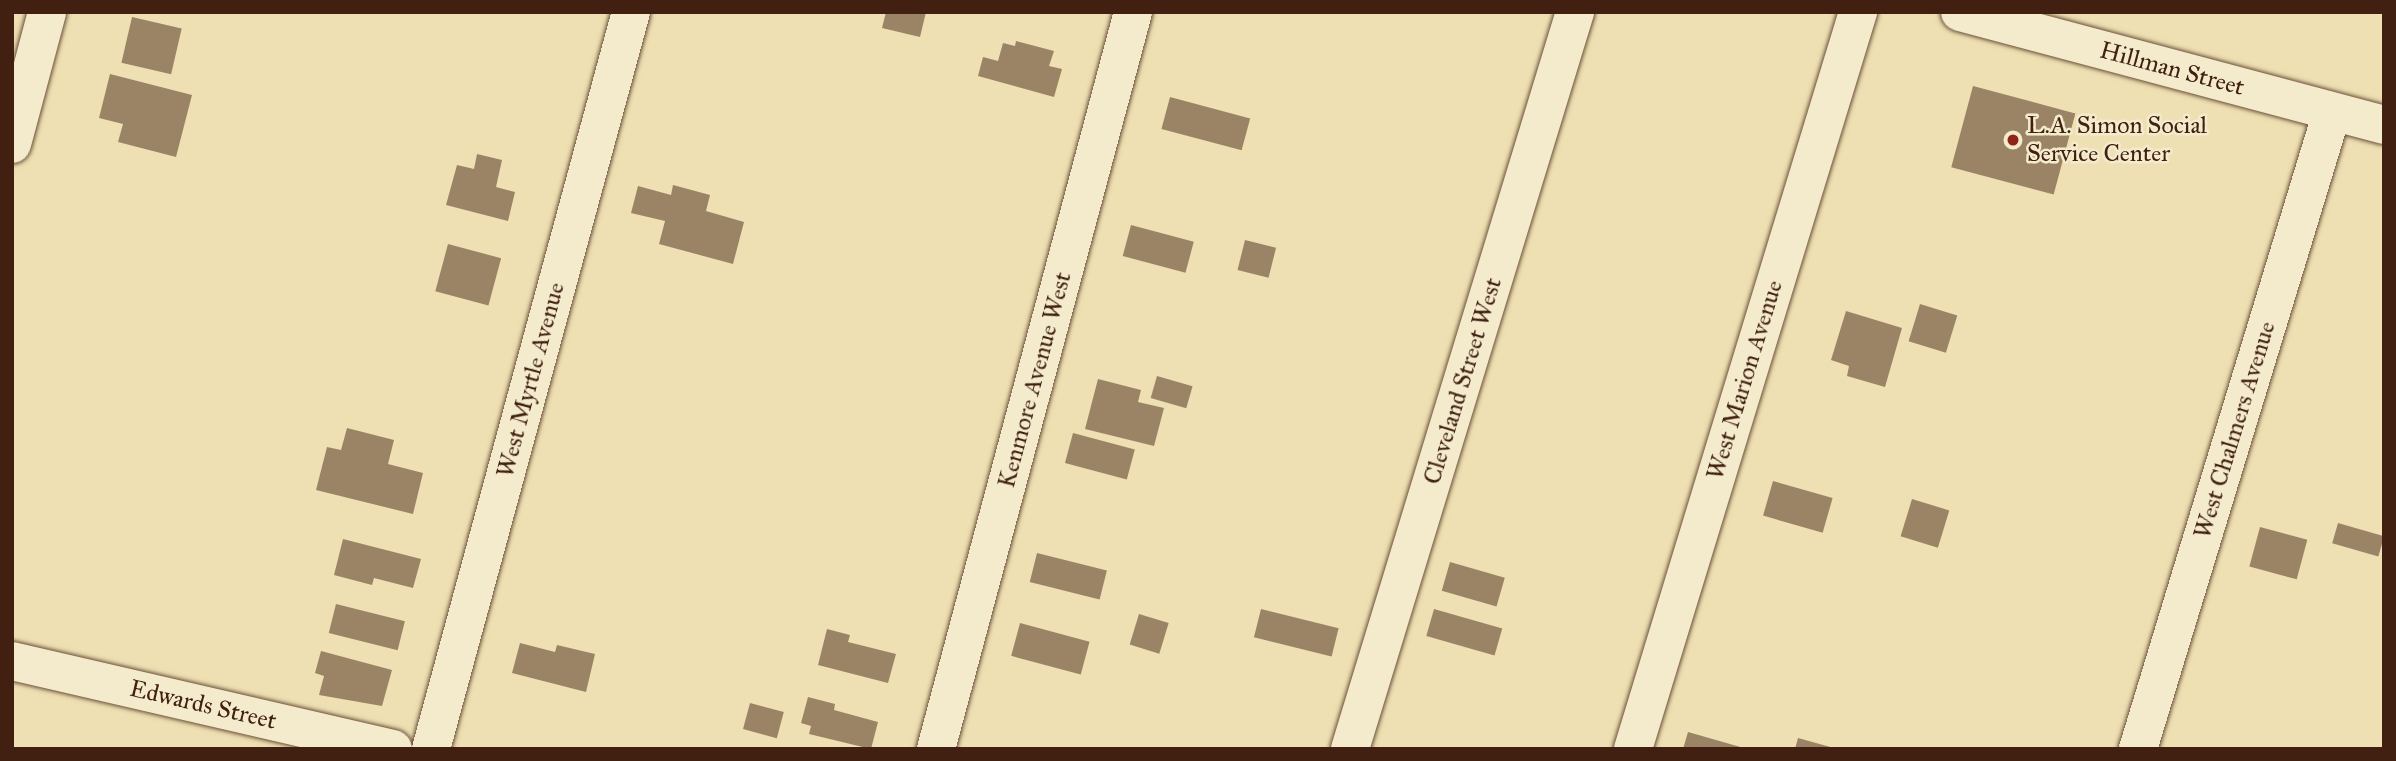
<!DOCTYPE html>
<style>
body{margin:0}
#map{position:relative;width:2396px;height:761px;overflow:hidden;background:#eee0b2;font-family:"IM FELL Great Primer",serif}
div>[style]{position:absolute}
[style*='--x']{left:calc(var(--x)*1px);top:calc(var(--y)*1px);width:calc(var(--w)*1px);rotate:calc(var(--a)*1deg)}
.building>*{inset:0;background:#9b8465;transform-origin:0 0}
.roads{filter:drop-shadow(0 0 2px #6c5039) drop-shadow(0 0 2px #6c5039)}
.minor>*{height:38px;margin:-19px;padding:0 19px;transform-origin:19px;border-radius:19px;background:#f4ebcd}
.dots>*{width:19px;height:19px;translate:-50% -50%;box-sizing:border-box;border:4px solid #f4ebcd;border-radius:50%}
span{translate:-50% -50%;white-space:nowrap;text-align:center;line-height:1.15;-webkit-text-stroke:5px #f4ebcd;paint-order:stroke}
.street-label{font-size:24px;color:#412011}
.poi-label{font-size:24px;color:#412011}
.left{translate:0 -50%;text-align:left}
.frame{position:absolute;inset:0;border:14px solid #412011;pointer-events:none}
</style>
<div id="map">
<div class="building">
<i style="clip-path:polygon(886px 12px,926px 12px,920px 37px,882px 28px)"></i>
<i style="left:132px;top:17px;width:51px;height:47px;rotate:13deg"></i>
<i style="clip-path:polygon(1016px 41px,1054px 51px,1049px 66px,1062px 69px,1054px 97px,978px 76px,983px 57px,998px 61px,1003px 43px,1015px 46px)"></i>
<i style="clip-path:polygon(110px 74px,192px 95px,176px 157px,118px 142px,123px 124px,99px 118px)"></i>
<i style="left:1973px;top:86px;width:106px;height:84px;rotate:15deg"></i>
<i style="left:1170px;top:97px;width:83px;height:33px;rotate:15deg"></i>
<i style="clip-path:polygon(477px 154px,502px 160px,496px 187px,515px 192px,508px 221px,446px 205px,457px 165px,474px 169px)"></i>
<i style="clip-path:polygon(673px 185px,710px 195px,706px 211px,744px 222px,733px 264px,659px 244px,665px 221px,631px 213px,638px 186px,671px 195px)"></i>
<i style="left:1131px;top:225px;width:65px;height:32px;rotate:15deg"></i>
<i style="left:1245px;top:240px;width:32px;height:31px;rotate:14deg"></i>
<i style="left:448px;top:244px;width:55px;height:49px;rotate:15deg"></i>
<i style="left:1920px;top:304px;width:39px;height:39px;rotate:17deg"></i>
<i style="clip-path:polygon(1846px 311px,1902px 328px,1885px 387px,1847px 376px,1849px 366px,1831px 360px)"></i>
<i style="left:1157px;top:376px;width:37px;height:23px;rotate:16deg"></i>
<i style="clip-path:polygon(1098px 379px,1141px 390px,1138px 402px,1164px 408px,1154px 446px,1085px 429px)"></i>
<i style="clip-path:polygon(347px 428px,394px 440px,388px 464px,423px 473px,413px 514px,316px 490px,327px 447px,341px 450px)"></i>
<i style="left:1073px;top:433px;width:64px;height:31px;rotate:15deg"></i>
<i style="left:1773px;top:481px;width:62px;height:36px;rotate:16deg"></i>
<i style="left:1912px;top:499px;width:39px;height:39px;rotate:17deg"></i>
<i style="left:2338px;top:523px;width:48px;height:21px;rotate:16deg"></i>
<i style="left:2260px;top:527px;width:49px;height:41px;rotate:15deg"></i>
<i style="clip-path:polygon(343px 539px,421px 559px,413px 588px,374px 578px,372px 585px,334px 575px)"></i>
<i style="left:1037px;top:553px;width:72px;height:30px;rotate:14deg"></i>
<i style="left:1450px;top:562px;width:57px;height:30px;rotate:16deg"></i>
<i style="left:336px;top:604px;width:71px;height:30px;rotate:14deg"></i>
<i style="left:1261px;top:609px;width:80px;height:29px;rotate:14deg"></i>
<i style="left:1434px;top:609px;width:71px;height:28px;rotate:16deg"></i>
<i style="left:1139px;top:614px;width:31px;height:32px;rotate:17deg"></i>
<i style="left:1020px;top:623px;width:72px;height:34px;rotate:15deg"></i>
<i style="clip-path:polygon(827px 629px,850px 635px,848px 642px,896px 654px,888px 683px,818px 665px)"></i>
<i style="clip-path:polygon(520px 643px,555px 652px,557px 645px,595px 654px,586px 692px,512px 673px)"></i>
<i style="clip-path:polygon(321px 651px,392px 670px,382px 706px,319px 695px,324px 676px,315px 673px)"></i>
<i style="clip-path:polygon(808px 697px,835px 704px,834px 710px,878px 722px,871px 749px,809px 734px,811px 726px,801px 723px)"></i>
<i style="left:750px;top:703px;width:35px;height:27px;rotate:15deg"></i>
<i style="clip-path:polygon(1688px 732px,1744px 748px,1744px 749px,1683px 749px)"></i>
<i style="clip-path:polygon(1798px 738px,1834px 748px,1834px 749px,1795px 749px)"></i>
</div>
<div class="roads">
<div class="minor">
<i style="--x:1960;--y:12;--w:439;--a:14.9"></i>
<i style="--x:12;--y:144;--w:137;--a:-75.1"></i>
<i style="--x:12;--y:661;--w:391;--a:13"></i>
<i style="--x:431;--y:749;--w:764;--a:-74.82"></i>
<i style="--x:936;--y:749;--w:763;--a:-75.03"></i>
<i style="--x:1350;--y:749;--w:771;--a:-73.02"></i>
<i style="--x:1633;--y:749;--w:771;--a:-73.02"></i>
<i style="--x:2138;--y:749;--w:666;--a:-73.06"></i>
</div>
</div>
<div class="dots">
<i style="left:2013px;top:140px;background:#8f2418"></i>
</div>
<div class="street-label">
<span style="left:2172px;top:69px;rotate:15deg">Hillman Street</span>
<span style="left:531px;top:380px;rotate:-75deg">West Myrtle Avenue</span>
<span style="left:1035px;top:380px;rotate:-75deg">Kenmore Avenue West</span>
<span style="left:1745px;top:380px;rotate:-73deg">West Marion Avenue</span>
<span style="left:1463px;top:381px;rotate:-73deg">Cleveland Street West</span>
<span style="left:2235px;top:430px;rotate:-73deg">West Chalmers Avenue</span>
<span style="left:203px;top:705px;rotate:13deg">Edwards Street</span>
</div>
<div class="poi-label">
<span class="left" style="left:2027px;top:140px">L.A. Simon Social<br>Service Center</span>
</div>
<div class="frame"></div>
</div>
